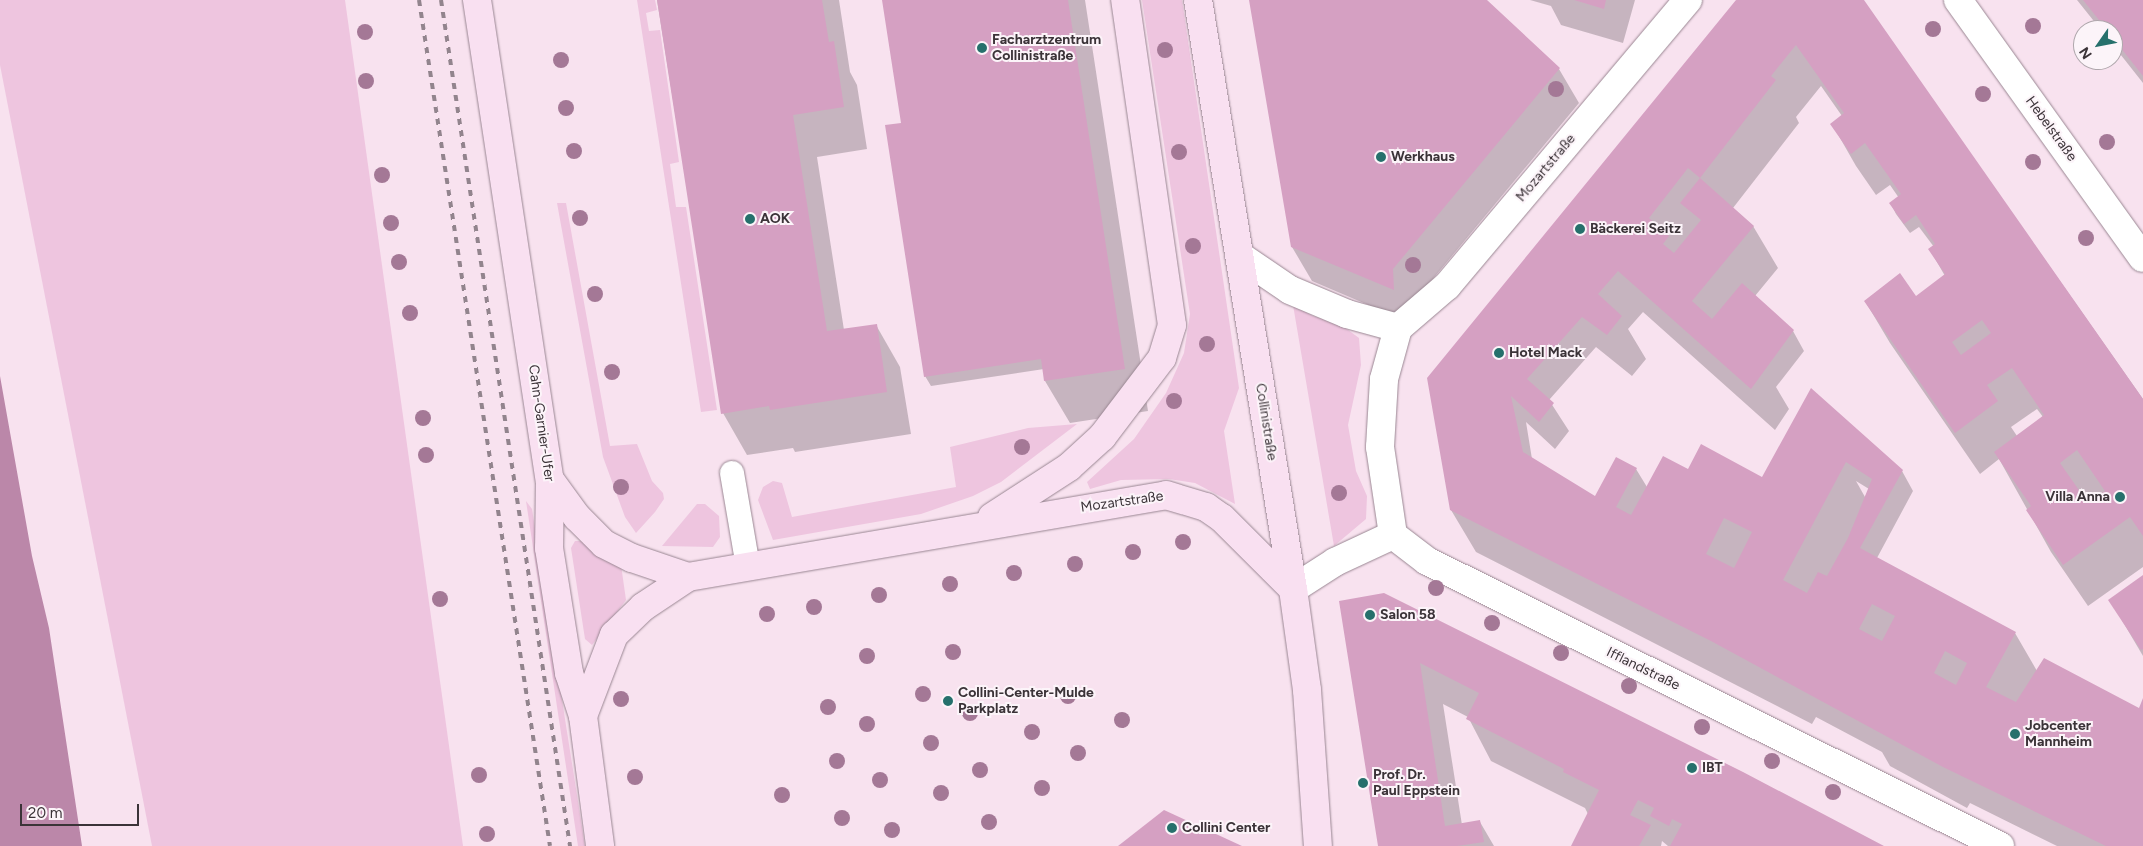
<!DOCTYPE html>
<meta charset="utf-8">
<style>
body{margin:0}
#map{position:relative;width:2143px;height:846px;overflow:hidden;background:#f8e2ef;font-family:Figtree,sans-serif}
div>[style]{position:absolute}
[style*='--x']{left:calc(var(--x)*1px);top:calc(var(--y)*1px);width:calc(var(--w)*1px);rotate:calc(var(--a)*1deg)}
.green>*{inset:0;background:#eec5df}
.water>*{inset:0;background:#bb87a9}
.shadow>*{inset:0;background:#0003}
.building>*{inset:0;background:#d5a0c2}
.roads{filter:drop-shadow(0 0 1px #998692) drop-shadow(0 0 1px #998692)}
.lane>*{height:24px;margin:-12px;padding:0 12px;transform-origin:12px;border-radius:12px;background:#fff}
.street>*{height:28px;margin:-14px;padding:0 14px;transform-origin:14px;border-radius:14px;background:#fff}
.secondary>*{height:28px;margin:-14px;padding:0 14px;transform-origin:14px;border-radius:14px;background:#f9e0f1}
.rail>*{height:4px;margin-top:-2px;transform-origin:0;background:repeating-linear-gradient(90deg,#92848d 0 6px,transparent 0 12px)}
.trees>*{width:16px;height:16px;margin:-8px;border-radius:50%;background:#a47896}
.dots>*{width:14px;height:14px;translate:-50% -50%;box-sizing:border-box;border:2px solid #fcf4f9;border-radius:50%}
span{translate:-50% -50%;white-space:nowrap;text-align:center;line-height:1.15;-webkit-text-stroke:4px #fcf4f9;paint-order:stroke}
.poi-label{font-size:14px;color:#3b3338;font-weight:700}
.left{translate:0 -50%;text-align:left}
.right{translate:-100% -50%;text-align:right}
.street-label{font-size:14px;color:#3b3338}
.north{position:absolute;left:2073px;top:20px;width:50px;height:50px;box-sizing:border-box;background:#fcf4f9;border:1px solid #afa7ac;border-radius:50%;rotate:237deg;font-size:14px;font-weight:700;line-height:20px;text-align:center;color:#3b3338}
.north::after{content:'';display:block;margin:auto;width:18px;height:22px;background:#26706c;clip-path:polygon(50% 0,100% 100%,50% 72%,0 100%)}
.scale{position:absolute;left:20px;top:804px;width:119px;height:22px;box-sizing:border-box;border:2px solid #3b3338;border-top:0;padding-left:6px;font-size:15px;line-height:18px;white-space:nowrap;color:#3b3338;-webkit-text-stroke:4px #fcf4f9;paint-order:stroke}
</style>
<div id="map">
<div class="green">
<i style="clip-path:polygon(0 0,345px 0,463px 846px,152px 846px,0 65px)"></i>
<i style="clip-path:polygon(637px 0,655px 0,657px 10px,646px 13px,649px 31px,660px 30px,679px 162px,670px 164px,676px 207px,686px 207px,717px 410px,701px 412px)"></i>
<i style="clip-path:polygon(1142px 0,1182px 0,1239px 388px,1224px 431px,1235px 504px,1195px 483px,1169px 479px,1121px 480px,1090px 489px,1087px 482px,1134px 439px,1166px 393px,1184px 353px,1190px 314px)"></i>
<i style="clip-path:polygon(557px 203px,566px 203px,610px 446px,637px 444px,652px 481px,663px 493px,664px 499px,655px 512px,636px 533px,625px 517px,603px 457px)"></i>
<i style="clip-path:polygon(1293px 305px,1313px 316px,1340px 324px,1359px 338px,1361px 365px,1348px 425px,1356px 471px,1367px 496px,1366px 519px,1334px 546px)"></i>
<i style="clip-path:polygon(1077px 424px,1001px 482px,973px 496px,921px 514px,773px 540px,758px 500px,763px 487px,773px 481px,782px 483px,792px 517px,956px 487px,950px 447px,1028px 428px)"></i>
<i style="clip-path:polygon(526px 501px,532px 509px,585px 846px,578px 846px)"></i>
<i style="clip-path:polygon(697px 504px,705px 504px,719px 516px,720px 537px,713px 547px,662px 546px)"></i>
<i style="clip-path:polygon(575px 541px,584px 541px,621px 565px,626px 600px,592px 645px,585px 639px,571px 548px)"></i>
</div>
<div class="water">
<i style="clip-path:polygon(0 376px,32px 556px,49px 628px,82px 846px,0 846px)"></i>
</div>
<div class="shadow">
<i style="clip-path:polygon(657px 0,839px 0,850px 72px,857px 85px,867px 149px,817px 157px,844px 330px,876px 325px,900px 367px,911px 434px,795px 452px,793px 448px,747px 455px,723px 413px)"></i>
<i style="clip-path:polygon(883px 0,1085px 0,1148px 411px,1070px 423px,1045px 381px,1044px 369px,931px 386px,925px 376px,903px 124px)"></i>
<i style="clip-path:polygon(1250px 0,1486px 0,1559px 69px,1579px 103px,1412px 304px,1413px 324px,1312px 281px,1292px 247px)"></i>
<i style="clip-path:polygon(1530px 0,1635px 0,1623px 43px,1561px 25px,1551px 6px)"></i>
<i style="clip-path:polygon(evenodd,1738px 0,1862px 0,2143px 399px,2143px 567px,2088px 606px,2051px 552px,1999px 459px,1980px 474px,1890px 343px,1865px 301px,1916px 297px,1945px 276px,1930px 250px,1934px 247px,1919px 227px,1910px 233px,1896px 214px,1891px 204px,1899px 198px,1890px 185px,1876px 195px,1856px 166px,1832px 124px,1842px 116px,1821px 86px,1796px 117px,1799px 123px,1733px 208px,1753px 226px,1778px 268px,1755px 296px,1793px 331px,1804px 351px,1776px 387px,1789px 409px,1775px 430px,1643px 312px,1628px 329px,1646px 359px,1632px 376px,1596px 347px,1549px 400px,1569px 431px,1555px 449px,1526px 422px,1532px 459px,1595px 498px,1636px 469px,1647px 487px,1688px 471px,1763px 479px,1811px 390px,1902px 471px,1913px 491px,1877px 558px,2015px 633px,2037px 671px,2140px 709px,2143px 701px,2143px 846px,2057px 846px,1970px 803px,1967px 808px,1890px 766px,1882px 752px,1816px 717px,1812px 724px,1476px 552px,1451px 510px,1428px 379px,1738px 0,2037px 409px,2043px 417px,2017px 436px,2011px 427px,2037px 409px,1738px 0,1856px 481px,1869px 489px,1865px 497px,1856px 481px)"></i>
<i style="clip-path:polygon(2077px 0,2143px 0,2143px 83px,2113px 45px,2113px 30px,2101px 30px)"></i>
<i style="clip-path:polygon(2143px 576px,2143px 656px,2110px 600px)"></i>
<i style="clip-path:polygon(1341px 602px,1881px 846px,1668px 846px,1662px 841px,1661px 846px,1572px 846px,1588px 814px,1585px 808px,1491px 761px,1468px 717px,1443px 704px,1462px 825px,1480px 822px,1494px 846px,1379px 846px)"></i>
</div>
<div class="building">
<i style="clip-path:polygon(657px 0,822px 0,829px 42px,834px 41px,844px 107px,793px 115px,827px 331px,877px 324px,887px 392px,770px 410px,769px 406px,721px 414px)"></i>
<i style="clip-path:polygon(882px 0,1068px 0,1125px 369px,1044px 381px,1041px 359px,924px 377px,885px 125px,901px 123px)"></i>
<i style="clip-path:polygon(1249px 0,1487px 0,1560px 68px,1393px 269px,1394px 290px,1291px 247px)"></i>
<i style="clip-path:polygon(1574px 0,1606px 0,1604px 9px)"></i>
<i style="clip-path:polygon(evenodd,1736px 0,1864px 0,2143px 399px,2143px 536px,2130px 517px,2063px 565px,2026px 510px,2031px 506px,1994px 452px,2044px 415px,2012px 368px,1987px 385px,1998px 401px,1955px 433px,1864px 301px,1900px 273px,1916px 296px,1945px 274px,1928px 249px,1935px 244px,1916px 215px,1904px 224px,1889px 203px,1901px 194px,1865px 143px,1851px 154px,1830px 124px,1844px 113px,1796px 45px,1771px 76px,1776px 80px,1700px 178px,1754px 226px,1692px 301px,1712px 319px,1742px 283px,1794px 330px,1751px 389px,1618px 271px,1598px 294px,1622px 316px,1607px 335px,1582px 317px,1527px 379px,1554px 403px,1539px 422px,1511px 396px,1523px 452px,1595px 496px,1616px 457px,1637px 468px,1616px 507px,1631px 515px,1663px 456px,1688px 469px,1701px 444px,1762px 477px,1811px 388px,1903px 470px,1860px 548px,2016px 632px,1986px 687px,2016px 702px,2044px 658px,2139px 708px,2143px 698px,2143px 846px,2106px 846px,1943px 767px,1711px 641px,1450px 510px,1427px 378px,1736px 0,1688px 168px,1700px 178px,1680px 203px,1701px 220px,1674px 253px,1663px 244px,1669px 236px,1649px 218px,1688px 168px,1736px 0,1982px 320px,1991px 333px,1961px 355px,1952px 342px,1982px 320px,1736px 0,2077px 450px,2105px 491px,2088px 503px,2060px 463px,2077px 450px,1736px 0,1846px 462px,1872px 479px,1848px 538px,1827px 576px,1818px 572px,1807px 593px,1783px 580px,1846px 462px,1736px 0,1724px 518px,1752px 532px,1734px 568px,1706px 554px,1724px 518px,1736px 0,1872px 604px,1895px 616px,1882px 641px,1859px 629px,1872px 604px,1736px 0,1945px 651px,1967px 663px,1956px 685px,1934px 673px,1945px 651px)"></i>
<i style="clip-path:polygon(2083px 0,2143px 0,2143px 76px,2113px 38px,2113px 30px,2107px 30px)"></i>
<i style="clip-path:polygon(2143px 575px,2143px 649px,2141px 650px,2108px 600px)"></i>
<i style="clip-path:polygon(1384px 593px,1743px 772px,1884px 846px,1670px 846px,1682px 824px,1672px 819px,1669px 826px,1650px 816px,1654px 808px,1638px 800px,1630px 815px,1651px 825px,1639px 846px,1571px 846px,1599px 790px,1563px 772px,1564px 769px,1466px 719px,1479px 693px,1420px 663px,1445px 826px,1480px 820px,1484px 842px,1457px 846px,1378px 846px,1339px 601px)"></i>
<i style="clip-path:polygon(1164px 810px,1242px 846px,1118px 846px)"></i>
</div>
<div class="roads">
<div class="lane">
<i style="--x:732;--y:473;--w:95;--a:80.3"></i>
</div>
<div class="street">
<i style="--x:1958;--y:0;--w:317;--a:54.4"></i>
<i style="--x:1240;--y:256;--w:60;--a:34.2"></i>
<i style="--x:1290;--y:290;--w:62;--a:22.8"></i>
<i style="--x:1347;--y:314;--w:53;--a:15.4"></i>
<i style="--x:1393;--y:535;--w:43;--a:37.4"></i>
<i style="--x:1427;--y:561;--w:640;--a:26.44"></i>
<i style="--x:1393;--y:535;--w:89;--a:-98.4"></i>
<i style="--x:1380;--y:447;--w:68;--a:-86.6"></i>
<i style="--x:1384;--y:379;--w:53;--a:-74.6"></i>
<i style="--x:1398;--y:328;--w:65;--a:-40.6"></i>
<i style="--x:1447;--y:286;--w:374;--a:-49.9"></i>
<i style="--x:1293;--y:589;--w:50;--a:-32.7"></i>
<i style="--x:1335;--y:562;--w:64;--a:-25"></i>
</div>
<div class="secondary">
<i style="--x:477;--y:0;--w:486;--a:81.4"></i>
<i style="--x:550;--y:480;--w:68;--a:90.8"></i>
<i style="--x:549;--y:548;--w:127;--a:80.9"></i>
<i style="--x:569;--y:673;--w:45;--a:72"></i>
<i style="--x:583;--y:716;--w:131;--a:82.5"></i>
<i style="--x:1198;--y:0;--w:597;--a:80.84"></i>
<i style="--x:1293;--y:589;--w:102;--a:82.1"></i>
<i style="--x:1307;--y:690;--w:156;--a:86"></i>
<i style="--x:550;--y:480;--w:46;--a:53.9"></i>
<i style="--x:577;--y:517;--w:38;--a:45"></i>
<i style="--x:604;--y:544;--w:31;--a:27"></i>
<i style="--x:632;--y:558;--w:59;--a:18.7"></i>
<i style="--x:992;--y:517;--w:92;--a:-33"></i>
<i style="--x:1069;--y:467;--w:45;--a:-42.3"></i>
<i style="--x:1102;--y:437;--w:99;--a:-52.8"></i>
<i style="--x:1162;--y:358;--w:34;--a:-73"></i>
<i style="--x:1172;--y:325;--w:328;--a:-98.2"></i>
<i style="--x:583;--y:716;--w:87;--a:-69.1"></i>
<i style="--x:614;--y:635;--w:40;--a:-44"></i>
<i style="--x:643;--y:607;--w:54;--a:-33.7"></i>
<i style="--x:688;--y:577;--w:485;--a:-9.7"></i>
<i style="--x:1166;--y:495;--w:42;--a:16.7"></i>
<i style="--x:1206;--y:507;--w:19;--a:35"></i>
<i style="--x:1222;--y:518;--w:100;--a:45"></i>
</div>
</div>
<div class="rail">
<i style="--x:419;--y:0;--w:856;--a:81.2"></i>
<i style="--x:441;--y:0;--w:856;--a:81.33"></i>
</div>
<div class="trees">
<i style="left:2033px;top:26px"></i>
<i style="left:1933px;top:29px"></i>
<i style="left:365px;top:32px"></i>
<i style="left:1165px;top:50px"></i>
<i style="left:561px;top:60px"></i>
<i style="left:366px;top:81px"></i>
<i style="left:1556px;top:89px"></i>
<i style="left:1983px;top:94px"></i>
<i style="left:566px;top:108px"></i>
<i style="left:2107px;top:142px"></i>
<i style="left:574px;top:151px"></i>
<i style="left:1179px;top:152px"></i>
<i style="left:2033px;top:162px"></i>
<i style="left:382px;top:175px"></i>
<i style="left:580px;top:218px"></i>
<i style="left:391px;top:223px"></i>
<i style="left:2086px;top:238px"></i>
<i style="left:1193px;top:246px"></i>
<i style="left:399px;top:262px"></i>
<i style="left:1413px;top:265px"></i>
<i style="left:595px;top:294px"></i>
<i style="left:410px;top:313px"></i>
<i style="left:1207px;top:344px"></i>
<i style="left:612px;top:372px"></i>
<i style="left:1174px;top:401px"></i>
<i style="left:423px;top:418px"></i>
<i style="left:1022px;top:447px"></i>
<i style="left:426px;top:455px"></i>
<i style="left:621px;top:487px"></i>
<i style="left:1339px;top:493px"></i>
<i style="left:1183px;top:542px"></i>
<i style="left:1133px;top:552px"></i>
<i style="left:1075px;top:564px"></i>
<i style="left:1014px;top:573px"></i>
<i style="left:950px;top:584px"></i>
<i style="left:1436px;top:588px"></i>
<i style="left:879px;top:595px"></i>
<i style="left:440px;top:599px"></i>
<i style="left:814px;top:607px"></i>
<i style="left:767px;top:614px"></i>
<i style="left:1492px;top:623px"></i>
<i style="left:953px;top:652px"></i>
<i style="left:1561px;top:653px"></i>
<i style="left:867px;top:656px"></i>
<i style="left:1629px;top:686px"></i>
<i style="left:923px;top:694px"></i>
<i style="left:1068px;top:696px"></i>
<i style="left:621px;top:699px"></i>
<i style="left:828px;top:707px"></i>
<i style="left:970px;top:713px"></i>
<i style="left:1122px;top:720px"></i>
<i style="left:867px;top:724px"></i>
<i style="left:1702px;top:727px"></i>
<i style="left:1032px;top:732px"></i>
<i style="left:931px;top:743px"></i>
<i style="left:1078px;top:753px"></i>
<i style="left:837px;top:761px"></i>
<i style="left:1772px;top:761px"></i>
<i style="left:980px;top:770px"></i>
<i style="left:479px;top:775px"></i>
<i style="left:635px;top:777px"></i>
<i style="left:880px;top:780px"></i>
<i style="left:1042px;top:788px"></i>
<i style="left:1833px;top:792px"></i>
<i style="left:941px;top:793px"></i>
<i style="left:782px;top:795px"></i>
<i style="left:842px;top:818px"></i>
<i style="left:989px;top:822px"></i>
<i style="left:892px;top:830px"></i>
<i style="left:487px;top:834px"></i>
</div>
<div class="dots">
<i style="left:982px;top:48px;background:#26706c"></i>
<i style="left:1381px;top:157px;background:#26706c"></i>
<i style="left:750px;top:219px;background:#26706c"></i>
<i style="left:1580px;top:229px;background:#26706c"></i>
<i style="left:1499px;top:353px;background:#26706c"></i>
<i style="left:2120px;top:497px;background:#26706c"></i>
<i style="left:1370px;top:615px;background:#26706c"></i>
<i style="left:948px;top:701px;background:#26706c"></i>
<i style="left:2015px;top:734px;background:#26706c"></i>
<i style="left:1692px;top:768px;background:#26706c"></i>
<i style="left:1363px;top:783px;background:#26706c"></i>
<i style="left:1172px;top:828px;background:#26706c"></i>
</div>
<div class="poi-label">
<span class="left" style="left:992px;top:48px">Facharztzentrum<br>Collinistraße</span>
<span class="left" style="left:1391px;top:157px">Werkhaus</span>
<span class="left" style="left:760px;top:219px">AOK</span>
<span class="left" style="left:1590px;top:229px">Bäckerei Seitz</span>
<span class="left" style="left:1509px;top:353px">Hotel Mack</span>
<span class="right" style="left:2110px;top:497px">Villa Anna</span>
<span class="left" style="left:1380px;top:615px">Salon 58</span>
<span class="left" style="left:958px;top:701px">Collini-Center-Mulde<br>Parkplatz</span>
<span class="left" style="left:2025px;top:734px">Jobcenter<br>Mannheim</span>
<span class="left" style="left:1702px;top:768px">IBT</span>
<span class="left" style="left:1373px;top:783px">Prof. Dr.<br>Paul Eppstein</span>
<span class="left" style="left:1182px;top:828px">Collini Center</span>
</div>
<div class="street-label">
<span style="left:2051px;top:129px;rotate:54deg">Hebelstraße</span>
<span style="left:1546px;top:168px;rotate:-50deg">Mozartstraße</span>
<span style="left:1266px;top:422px;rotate:81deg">Collinistraße</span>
<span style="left:541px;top:423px;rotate:82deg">Cahn-Garnier-Ufer</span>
<span style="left:1122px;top:502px;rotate:-8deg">Mozartstraße</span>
<span style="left:1643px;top:669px;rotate:26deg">Ifflandstraße</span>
</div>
<div class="north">N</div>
<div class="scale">20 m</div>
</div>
